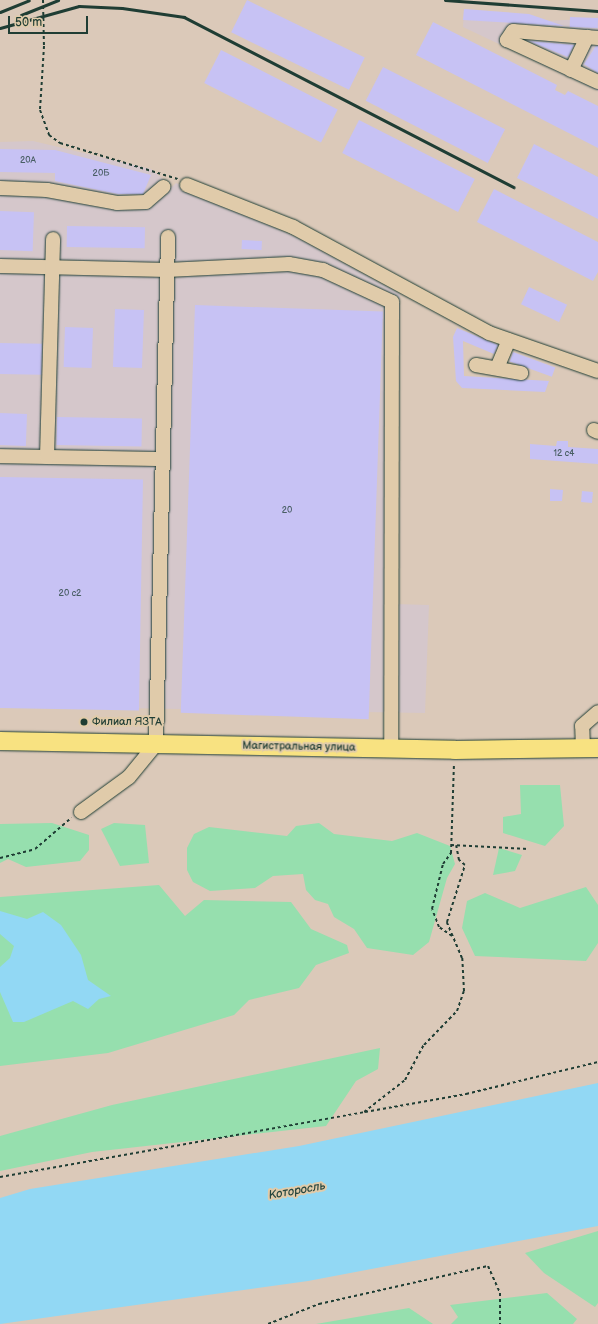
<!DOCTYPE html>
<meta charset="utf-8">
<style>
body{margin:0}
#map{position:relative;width:598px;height:1324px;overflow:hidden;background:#dbc9b9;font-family:"Balsamiq Sans",sans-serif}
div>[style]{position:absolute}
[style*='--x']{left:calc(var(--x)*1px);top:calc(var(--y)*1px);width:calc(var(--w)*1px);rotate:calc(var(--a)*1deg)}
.built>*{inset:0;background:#d5c7cb}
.green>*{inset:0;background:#96dfae}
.water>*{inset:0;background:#92d8f4}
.building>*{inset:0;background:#c7c2f4;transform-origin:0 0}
.path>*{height:2px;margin-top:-1px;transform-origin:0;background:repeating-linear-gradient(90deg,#1f3d34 0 3px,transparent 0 6px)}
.roads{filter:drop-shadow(0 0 1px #1f3d34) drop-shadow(0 0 1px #1f3d34)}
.minor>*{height:14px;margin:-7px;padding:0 7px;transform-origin:7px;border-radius:7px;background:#e0cbaa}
.major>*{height:18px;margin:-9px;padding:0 9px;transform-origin:9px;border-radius:9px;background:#f8e281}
.rail>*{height:3px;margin:-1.5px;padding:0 1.5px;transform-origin:1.5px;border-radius:1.5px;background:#1f3d34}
.path-bridge>*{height:2px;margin-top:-1px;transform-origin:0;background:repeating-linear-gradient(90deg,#1f3d34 0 3px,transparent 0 6px)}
.dots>*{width:11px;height:11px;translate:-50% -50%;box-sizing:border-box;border:2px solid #e0cbaa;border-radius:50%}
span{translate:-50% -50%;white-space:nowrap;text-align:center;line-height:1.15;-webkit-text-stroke:4px #e0cbaa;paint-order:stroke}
.number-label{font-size:9px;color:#495e64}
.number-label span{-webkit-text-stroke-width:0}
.poi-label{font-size:11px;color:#1f3d34}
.left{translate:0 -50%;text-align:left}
.street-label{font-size:11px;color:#1f3d34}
.water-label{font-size:12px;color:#25453e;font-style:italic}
.scale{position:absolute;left:8px;top:16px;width:80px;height:18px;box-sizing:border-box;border:2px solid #1f3d34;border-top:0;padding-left:5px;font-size:12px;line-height:14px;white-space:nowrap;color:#1f3d34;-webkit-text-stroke:3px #e0cbaa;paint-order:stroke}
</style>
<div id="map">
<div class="built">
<i style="clip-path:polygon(464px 9px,517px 13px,548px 21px,598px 18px,598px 91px,463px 27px)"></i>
<i style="clip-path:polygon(33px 141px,151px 169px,172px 187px,176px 183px,298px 238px,400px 294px,393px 604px,429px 605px,425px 713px,0 706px,0 142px)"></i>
</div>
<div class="green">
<i style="clip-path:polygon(520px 785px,560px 785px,564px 826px,545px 846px,503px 833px,503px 817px,521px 814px)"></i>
<i style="clip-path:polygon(52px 823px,89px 835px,89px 850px,80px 861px,26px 867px,8px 859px,0 863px,0 824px)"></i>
<i style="clip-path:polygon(114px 823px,145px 825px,149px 863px,120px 866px,101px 829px)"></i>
<i style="clip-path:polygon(319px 823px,334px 834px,392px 841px,417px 833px,450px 846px,455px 864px,447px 878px,429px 942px,413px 955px,367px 948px,354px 929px,334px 917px,328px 904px,315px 900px,306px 890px,303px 874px,273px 876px,255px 888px,210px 891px,193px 882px,187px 870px,187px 848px,194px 834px,209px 827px,287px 836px,296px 826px)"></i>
<i style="clip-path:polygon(499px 848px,522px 855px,515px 871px,493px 875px)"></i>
<i style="clip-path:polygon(159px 885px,185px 916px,204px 900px,291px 902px,311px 929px,347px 945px,349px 953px,316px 965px,299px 988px,249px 1000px,234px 1015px,108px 1053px,0 1066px,0 897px)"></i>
<i style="clip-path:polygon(586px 887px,598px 905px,598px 943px,586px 961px,475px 956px,462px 928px,467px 901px,485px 893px,520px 908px)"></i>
<i style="clip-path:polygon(380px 1048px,378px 1069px,356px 1081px,326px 1126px,92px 1152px,0 1171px,0 1136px,112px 1105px)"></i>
<i style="clip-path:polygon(598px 1231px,598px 1303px,595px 1307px,544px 1273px,525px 1253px)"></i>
<i style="clip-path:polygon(547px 1293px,577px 1319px,573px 1324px,451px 1324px,458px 1317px,450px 1305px)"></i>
<i style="clip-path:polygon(409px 1308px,433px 1324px,316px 1324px)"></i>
</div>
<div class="water">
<i style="clip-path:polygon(0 911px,27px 919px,43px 912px,61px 925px,81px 955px,88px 980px,111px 996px,99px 999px,88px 1009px,73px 1001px,24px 1022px,13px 1022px,0 992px,0 967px,10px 958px,14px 946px,0 934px)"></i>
<i style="clip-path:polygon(598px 1083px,598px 1226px,308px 1281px,0 1324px,0 1198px,30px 1189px,299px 1146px)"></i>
</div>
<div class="building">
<i style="left:247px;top:0;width:131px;height:36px;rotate:26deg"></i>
<i style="clip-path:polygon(464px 9px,529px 14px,564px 26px,463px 20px)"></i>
<i style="left:570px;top:17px;width:28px;height:10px;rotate:2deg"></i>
<i style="clip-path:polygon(433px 22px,557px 85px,555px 90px,565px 95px,568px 91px,598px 106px,598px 148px,416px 55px)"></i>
<i style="clip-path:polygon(529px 41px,574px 45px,568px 57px)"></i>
<i style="clip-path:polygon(596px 46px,598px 46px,598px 73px,584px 64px)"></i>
<i style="left:221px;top:50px;width:131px;height:37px;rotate:27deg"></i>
<i style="left:383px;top:67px;width:137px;height:38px;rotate:27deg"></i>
<i style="left:359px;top:120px;width:130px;height:37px;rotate:27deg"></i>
<i style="clip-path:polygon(534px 144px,598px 177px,598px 219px,517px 178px)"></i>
<i style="clip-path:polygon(0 149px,55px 150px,151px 175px,143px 194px,118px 194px,55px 181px,55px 173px,0 172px)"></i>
<i style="clip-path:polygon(494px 189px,598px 242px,598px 272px,593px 281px,477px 222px)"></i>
<i style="left:0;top:211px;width:34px;height:39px;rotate:2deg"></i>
<i style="left:67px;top:226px;width:78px;height:21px;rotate:1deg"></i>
<i style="left:242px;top:240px;width:20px;height:9px;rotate:3deg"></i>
<i style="left:529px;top:287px;width:42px;height:19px;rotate:25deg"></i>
<i style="left:195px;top:305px;width:188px;height:408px;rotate:2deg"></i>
<i style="left:115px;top:309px;width:29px;height:58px;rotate:2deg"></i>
<i style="left:65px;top:327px;width:28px;height:40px;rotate:2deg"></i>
<i style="clip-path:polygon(457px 328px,498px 345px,494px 354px,463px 341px,464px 376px,549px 381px,545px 392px,462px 388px,456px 381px,453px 337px)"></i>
<i style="left:0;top:343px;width:42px;height:31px;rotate:1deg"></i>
<i style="left:513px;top:352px;width:45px;height:10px;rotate:20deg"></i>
<i style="left:0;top:413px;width:27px;height:32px;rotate:2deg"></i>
<i style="left:57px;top:417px;width:85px;height:28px;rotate:1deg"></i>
<i style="clip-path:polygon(557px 441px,568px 441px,568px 447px,598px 449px,598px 464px,530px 459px,530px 444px,556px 446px)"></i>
<i style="left:0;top:477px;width:143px;height:231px;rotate:1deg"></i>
<i style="clip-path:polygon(550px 489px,563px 490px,562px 501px,550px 501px)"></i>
<i style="left:582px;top:491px;width:11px;height:11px;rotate:5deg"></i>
</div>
<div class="path">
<i style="--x:44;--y:46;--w:64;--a:93.6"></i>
<i style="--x:40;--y:110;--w:27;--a:70"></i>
<i style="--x:49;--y:135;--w:14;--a:36"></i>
<i style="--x:60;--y:143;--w:123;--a:17"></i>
<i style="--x:451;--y:845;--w:78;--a:2.9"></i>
<i style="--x:0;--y:858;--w:36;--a:-14"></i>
<i style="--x:35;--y:849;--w:48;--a:-40.7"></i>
<i style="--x:452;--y:936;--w:16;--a:-145"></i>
<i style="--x:439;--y:927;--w:19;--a:-111"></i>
<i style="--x:432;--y:909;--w:46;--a:-76.3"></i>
<i style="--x:443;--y:864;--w:14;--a:-54"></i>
<i style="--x:451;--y:853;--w:89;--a:-88.1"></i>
<i style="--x:365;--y:1112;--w:103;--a:-10.1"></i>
<i style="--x:466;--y:1094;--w:136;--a:-13.6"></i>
<i style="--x:0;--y:1177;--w:370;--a:-10.1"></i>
<i style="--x:364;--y:1112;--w:52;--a:-38"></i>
<i style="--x:405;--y:1080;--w:40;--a:-62"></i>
<i style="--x:424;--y:1045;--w:47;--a:-45.9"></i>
<i style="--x:457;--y:1011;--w:21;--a:-71"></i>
<i style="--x:464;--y:991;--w:33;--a:-93"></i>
<i style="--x:462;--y:958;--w:39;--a:-113"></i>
<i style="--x:447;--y:922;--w:60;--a:-72.5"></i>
<i style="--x:465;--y:865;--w:8;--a:-140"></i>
<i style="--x:459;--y:860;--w:15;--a:-101"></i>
<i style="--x:268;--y:1324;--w:55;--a:-21.4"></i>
<i style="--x:319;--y:1304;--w:173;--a:-12.7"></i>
<i style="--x:488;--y:1266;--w:30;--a:66"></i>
<i style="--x:500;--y:1293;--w:31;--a:90"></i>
</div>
<div class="roads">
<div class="minor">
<i style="--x:598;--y:38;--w:85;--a:-175.3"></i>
<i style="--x:513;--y:31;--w:11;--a:124"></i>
<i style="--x:507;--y:40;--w:100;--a:24.8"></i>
<i style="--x:571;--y:70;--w:37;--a:-64"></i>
<i style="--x:187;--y:185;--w:114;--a:21.6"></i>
<i style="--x:293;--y:227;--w:223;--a:28.4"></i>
<i style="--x:489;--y:333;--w:115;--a:19.2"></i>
<i style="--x:0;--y:188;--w:47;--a:2.4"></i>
<i style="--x:47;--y:190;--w:71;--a:10.5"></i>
<i style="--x:117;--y:203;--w:29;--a:-2"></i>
<i style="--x:146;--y:202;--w:23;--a:-41"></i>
<i style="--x:0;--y:266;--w:167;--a:1.4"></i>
<i style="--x:167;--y:270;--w:122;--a:-2.8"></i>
<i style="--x:289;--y:264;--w:35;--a:10"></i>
<i style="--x:323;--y:270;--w:76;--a:24.9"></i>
<i style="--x:392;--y:302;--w:447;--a:90.1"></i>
<i style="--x:476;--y:365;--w:46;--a:10.1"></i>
<i style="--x:497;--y:368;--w:30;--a:-67"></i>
<i style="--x:594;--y:430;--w:4;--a:27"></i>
<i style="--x:0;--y:456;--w:163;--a:1.1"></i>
<i style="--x:47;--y:457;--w:218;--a:-88.4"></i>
<i style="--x:583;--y:749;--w:23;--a:-92"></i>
<i style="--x:582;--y:726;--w:21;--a:-41"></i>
<i style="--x:81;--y:812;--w:59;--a:-36.1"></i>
<i style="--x:129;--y:777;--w:43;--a:-50.7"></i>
<i style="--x:156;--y:744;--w:507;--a:-88.64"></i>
</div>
<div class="major">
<i style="--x:0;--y:741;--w:455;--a:1.1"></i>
<i style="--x:455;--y:750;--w:143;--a:-0.8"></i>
</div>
</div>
<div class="rail">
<i style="--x:445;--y:0;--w:153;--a:4.1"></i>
<i style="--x:0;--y:12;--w:31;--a:-22"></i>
<i style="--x:21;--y:15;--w:40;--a:-22"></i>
<i style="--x:0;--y:28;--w:82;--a:-15.6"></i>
<i style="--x:79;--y:6;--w:43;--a:2.7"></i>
<i style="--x:122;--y:8;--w:63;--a:8.3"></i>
<i style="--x:184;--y:17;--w:371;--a:27.3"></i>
</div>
<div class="path-bridge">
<i style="--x:43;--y:0;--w:46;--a:88.8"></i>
</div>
<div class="dots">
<i style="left:84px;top:722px;background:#1f3d34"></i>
</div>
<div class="number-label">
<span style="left:28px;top:161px">20А</span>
<span style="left:101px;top:174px">20Б</span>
<span style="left:564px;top:454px">12 с4</span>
<span style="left:287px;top:511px">20</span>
<span style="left:70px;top:594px">20 с2</span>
</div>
<div class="poi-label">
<span class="left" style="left:92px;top:722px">Филиал ЯЗТА</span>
</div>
<div class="street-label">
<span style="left:299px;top:747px;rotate:1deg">Магистральная улица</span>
</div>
<div class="water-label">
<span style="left:297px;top:1191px;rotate:-10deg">Которосль</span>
</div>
<div class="scale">50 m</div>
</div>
